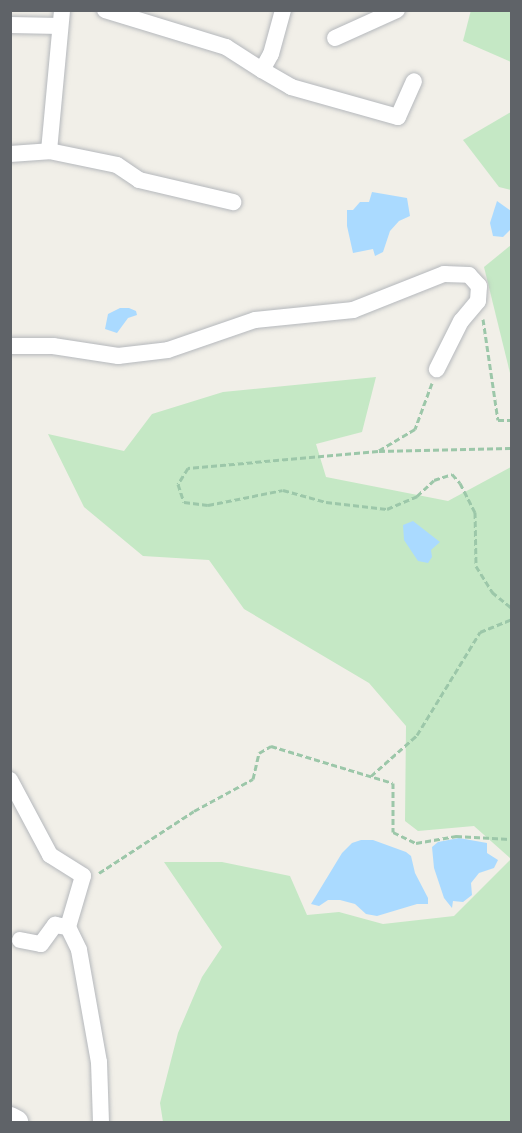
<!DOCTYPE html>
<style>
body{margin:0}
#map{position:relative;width:522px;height:1133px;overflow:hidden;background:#f1efe8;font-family:"Public Sans",sans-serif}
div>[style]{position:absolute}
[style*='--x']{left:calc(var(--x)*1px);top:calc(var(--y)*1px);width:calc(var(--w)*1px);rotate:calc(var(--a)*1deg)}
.green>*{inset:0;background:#c5e8c5}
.water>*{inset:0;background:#aadaff}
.path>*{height:3px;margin-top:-1.5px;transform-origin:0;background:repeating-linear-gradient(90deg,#9cc7a9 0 6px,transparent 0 9px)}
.roads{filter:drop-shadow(0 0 2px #b5b8bc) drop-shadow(0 0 2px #b5b8bc)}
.street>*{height:16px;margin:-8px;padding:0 8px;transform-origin:8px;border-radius:8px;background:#fff}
.secondary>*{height:24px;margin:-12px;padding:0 12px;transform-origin:12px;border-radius:12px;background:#fff}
span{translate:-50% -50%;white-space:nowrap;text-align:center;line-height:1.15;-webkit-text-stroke:4.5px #fff;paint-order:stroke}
.frame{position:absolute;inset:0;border:12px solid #5f6368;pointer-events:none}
</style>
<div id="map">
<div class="green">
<i style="clip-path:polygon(471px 10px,511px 11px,511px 62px,463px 41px)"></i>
<i style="clip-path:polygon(511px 112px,511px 190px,499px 187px,463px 140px)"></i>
<i style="clip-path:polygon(511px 245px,511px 377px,484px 267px)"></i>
<i style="clip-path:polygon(376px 377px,362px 432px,316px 444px,326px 477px,448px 501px,511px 467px,511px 1122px,163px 1122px,160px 1103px,178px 1033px,202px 977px,222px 947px,164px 862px,222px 862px,290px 876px,307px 915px,339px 912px,383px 924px,454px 916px,511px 859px,474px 826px,418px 831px,405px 821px,406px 726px,369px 683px,244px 609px,209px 560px,143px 556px,84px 507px,48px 434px,124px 451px,152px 414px,223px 392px)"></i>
</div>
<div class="water">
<i style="clip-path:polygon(372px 192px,407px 198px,410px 216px,399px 221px,390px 231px,383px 252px,375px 256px,373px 249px,353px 253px,347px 226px,347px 210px,353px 210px,360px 202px,369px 202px)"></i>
<i style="clip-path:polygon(497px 201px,511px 211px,511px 229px,503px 237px,493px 236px,490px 223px)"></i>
<i style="clip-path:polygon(120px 308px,129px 308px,136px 311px,137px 315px,128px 318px,117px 333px,105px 329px,108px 314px)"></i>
<i style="clip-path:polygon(413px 521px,440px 542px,431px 550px,432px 557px,428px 563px,418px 561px,404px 540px,403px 525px)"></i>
<i style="clip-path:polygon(459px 838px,487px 843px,487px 853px,498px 860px,494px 868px,479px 873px,471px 883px,472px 895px,463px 902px,453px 901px,452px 908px,444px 898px,434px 868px,432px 847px,438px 842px)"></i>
<i style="clip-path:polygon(361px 840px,373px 840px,406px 852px,411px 856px,415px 873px,428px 898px,428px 904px,417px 904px,377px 916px,366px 914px,355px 904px,340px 900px,328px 900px,319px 906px,311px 904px,342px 853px,352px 843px)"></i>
</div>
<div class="path">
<i style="--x:483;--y:319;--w:102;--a:81.6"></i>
<i style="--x:498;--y:420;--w:14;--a:0"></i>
<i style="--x:432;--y:383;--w:49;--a:110.3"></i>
<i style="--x:415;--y:429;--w:43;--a:149.3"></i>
<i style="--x:378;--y:451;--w:191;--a:174.9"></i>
<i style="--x:188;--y:468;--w:19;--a:122"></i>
<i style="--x:178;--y:484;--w:19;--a:72"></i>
<i style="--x:184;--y:502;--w:24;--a:7"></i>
<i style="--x:208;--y:505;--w:76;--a:-11.3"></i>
<i style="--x:283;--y:490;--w:45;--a:15.6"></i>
<i style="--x:326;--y:502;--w:61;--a:6.5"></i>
<i style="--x:387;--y:509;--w:33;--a:-23"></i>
<i style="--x:417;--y:496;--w:23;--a:-43"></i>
<i style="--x:434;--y:480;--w:19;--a:-18"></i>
<i style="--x:452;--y:474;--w:12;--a:48"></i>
<i style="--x:460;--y:483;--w:33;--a:63"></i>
<i style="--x:475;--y:512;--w:54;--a:88.9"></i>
<i style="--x:476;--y:566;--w:31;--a:58"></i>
<i style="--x:492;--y:592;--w:26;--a:39"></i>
<i style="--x:379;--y:451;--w:133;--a:-1.3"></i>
<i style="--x:371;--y:776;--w:62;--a:-41.7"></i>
<i style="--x:417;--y:735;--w:121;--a:-58.5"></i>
<i style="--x:480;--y:632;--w:35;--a:-22"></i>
<i style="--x:99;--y:873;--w:113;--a:-33.1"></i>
<i style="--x:194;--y:811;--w:67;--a:-28.5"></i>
<i style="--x:253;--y:779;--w:27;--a:-77"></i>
<i style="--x:259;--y:753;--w:14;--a:-30"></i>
<i style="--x:271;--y:746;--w:127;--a:16.9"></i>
<i style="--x:393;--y:783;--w:49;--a:90"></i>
<i style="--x:393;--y:832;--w:25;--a:26"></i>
<i style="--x:416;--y:843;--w:41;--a:-9.9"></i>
<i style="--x:456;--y:836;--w:56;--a:3.1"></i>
</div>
<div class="roads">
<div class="street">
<i style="--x:105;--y:10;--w:127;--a:17"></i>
<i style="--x:226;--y:47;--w:43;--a:32.6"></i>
<i style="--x:262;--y:70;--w:18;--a:-61"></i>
<i style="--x:271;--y:54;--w:46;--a:-74.7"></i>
<i style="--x:10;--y:25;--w:50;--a:1.1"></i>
<i style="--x:335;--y:38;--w:68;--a:-24.3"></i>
<i style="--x:262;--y:70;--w:34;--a:30"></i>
<i style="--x:291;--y:87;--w:111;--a:15.7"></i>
<i style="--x:398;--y:117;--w:39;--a:-66"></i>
<i style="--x:49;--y:151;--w:142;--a:-84.7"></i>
<i style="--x:10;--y:154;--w:39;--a:-4"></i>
<i style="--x:49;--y:151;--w:69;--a:11.6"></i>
<i style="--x:117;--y:165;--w:27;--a:34"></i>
<i style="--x:139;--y:180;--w:97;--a:13.2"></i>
<i style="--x:10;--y:346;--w:43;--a:0"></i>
<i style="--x:53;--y:346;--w:66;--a:8.7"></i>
<i style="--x:118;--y:356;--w:50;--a:-6.8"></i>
<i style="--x:168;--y:350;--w:92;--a:-19"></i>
<i style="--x:255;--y:320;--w:99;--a:-5.8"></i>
<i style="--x:353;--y:310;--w:98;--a:-21.6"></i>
<i style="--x:444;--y:274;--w:25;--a:2"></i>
<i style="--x:469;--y:275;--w:15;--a:48"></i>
<i style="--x:479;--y:286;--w:15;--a:94"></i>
<i style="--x:478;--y:301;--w:26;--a:130"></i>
<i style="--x:461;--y:321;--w:54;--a:116.6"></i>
<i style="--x:10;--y:780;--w:85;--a:61.9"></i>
<i style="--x:50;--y:855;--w:39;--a:32"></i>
<i style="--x:83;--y:876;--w:53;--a:106.4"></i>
<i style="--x:68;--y:927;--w:25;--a:64"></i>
<i style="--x:79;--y:950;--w:114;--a:79.9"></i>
<i style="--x:99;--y:1062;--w:60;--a:88.1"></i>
<i style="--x:20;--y:940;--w:21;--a:11"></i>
<i style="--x:41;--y:944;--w:24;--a:-54"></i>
<i style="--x:55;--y:925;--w:13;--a:9"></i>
</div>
<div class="secondary">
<i style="--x:10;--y:1119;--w:7;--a:27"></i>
</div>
</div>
<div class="frame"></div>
</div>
